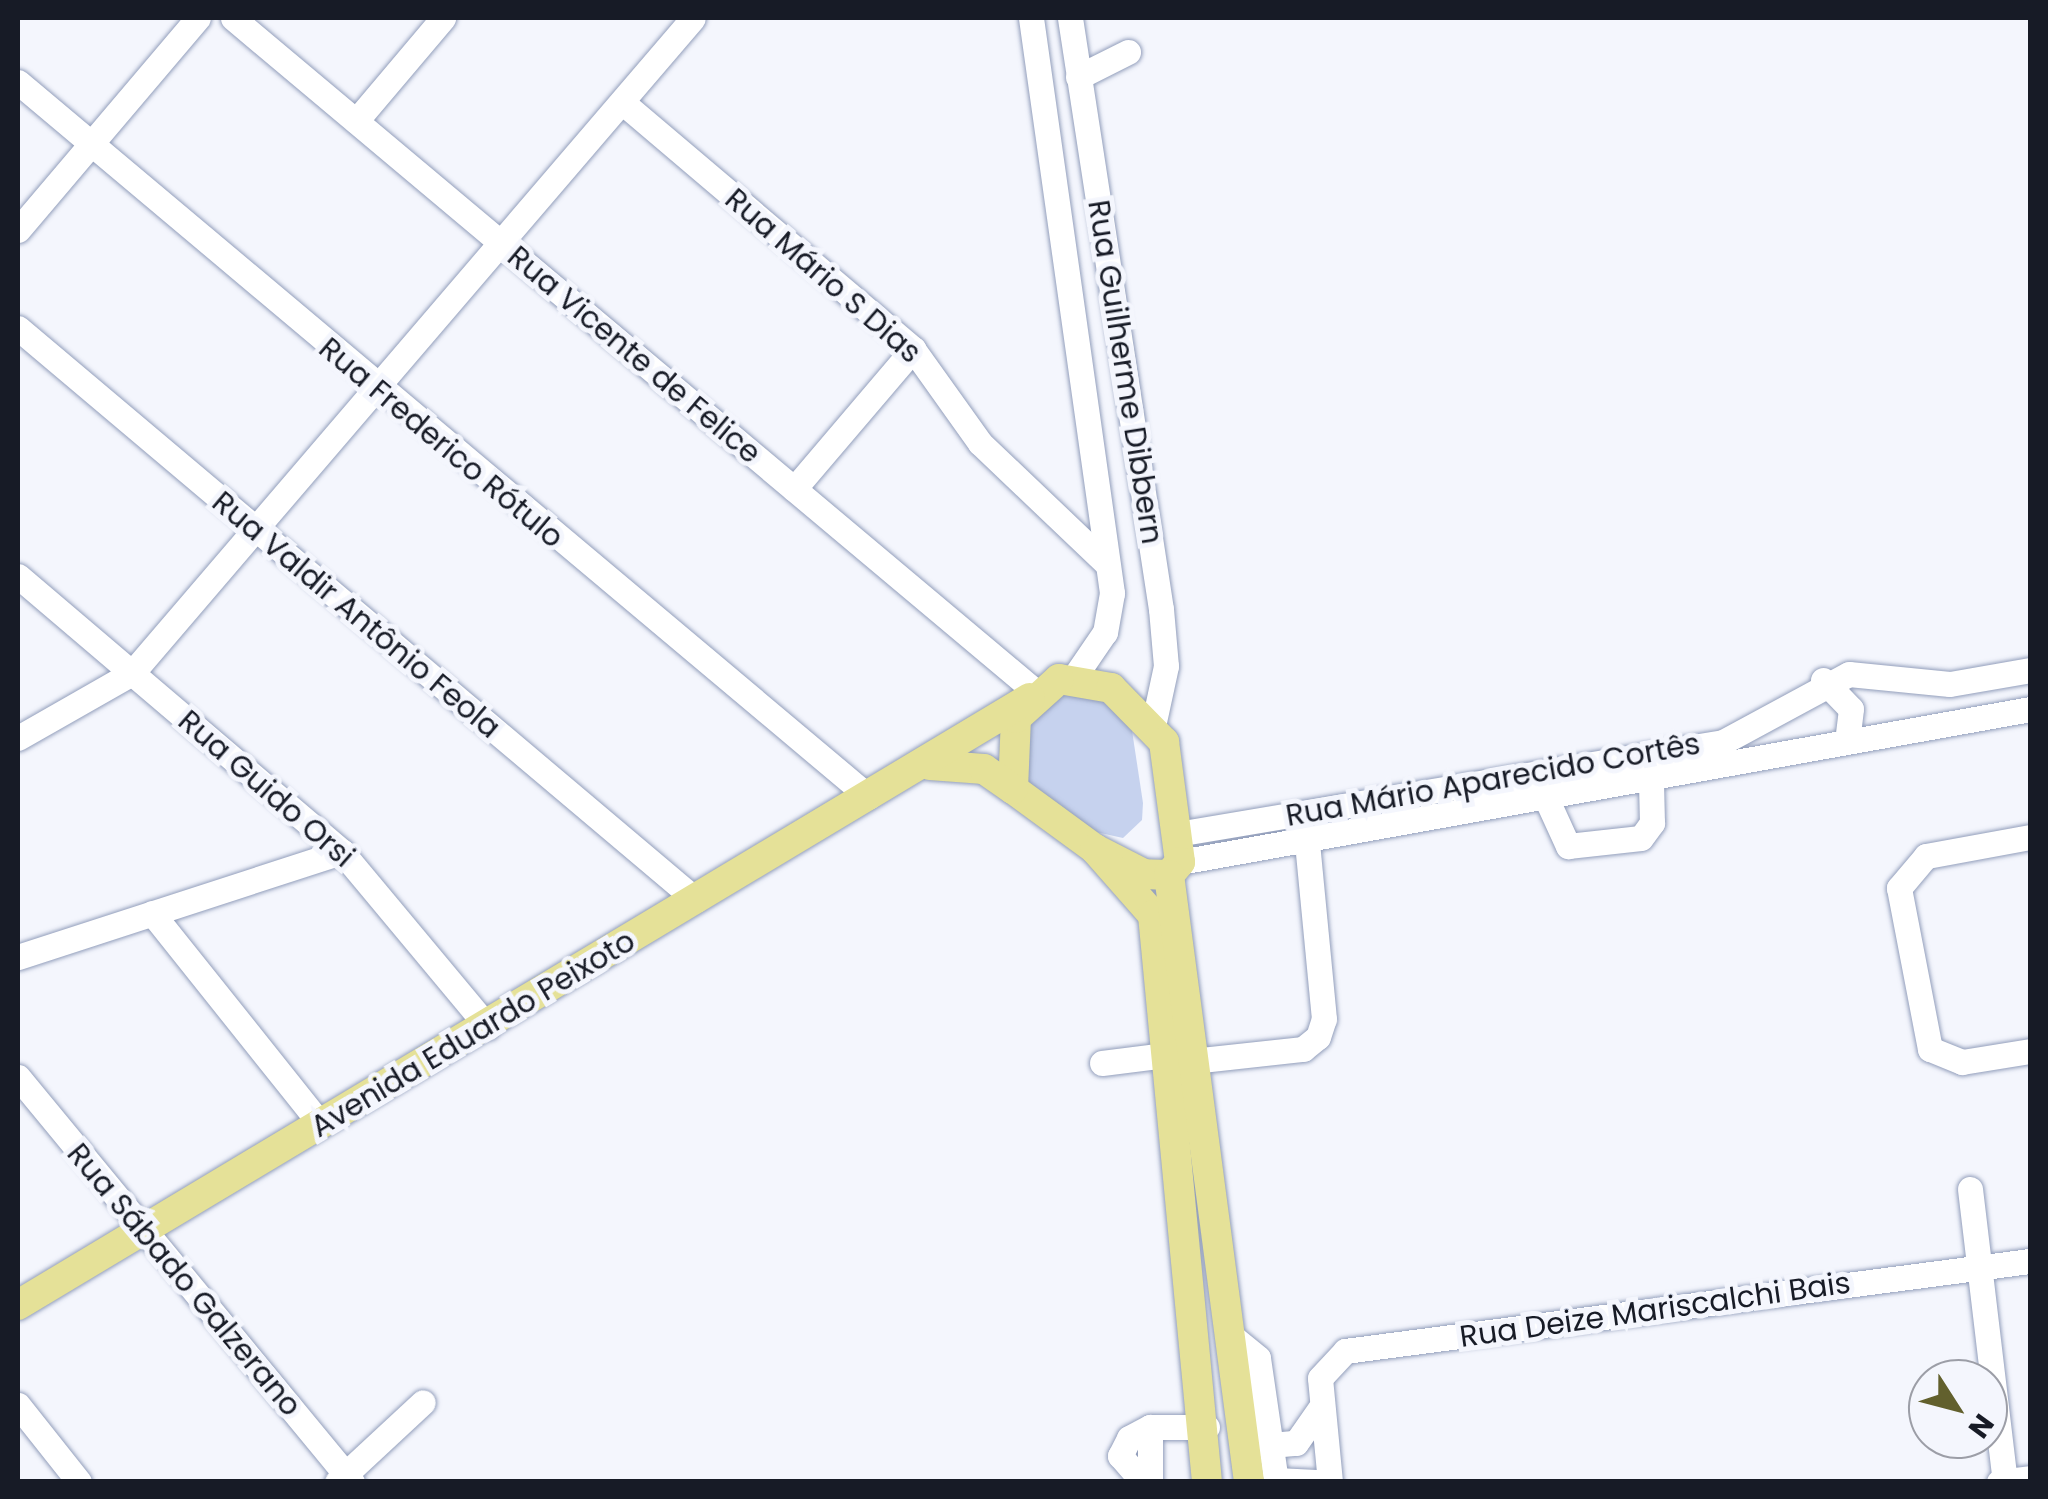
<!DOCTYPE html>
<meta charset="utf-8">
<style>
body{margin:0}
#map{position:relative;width:2048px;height:1499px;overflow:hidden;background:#f4f6fd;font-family:Poppins,sans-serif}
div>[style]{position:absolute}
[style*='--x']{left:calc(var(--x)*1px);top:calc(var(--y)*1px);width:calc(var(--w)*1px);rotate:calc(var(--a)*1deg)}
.green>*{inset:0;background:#c6d2ee}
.roads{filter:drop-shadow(0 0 2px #929ebb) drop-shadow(0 0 2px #929ebb)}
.minor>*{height:25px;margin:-12.5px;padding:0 12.5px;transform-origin:12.5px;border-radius:12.5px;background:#fff}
.major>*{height:30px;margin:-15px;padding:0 15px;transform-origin:15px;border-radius:15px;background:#e5e198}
span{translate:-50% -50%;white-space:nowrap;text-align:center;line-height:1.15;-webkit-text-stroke:10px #f4f6fd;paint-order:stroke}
.street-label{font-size:30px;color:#171b26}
.frame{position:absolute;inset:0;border:20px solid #171b26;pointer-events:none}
.north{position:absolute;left:1908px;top:1359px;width:100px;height:100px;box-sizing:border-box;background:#f4f6fd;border:2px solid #9c9ea7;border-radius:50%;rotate:126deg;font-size:28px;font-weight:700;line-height:40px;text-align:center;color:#171b26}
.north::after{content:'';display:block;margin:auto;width:35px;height:45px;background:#62602d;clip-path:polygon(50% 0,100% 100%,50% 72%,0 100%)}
</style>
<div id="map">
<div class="green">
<i style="clip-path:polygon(1064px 693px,1107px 701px,1131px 724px,1143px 803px,1142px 820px,1123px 838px,1096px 832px,1028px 782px,1029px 724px)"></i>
</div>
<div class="roads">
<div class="minor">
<i style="--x:233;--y:18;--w:1048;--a:40.01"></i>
<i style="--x:1031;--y:18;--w:581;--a:81.98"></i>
<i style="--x:1112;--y:593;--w:40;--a:100"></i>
<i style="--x:1105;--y:632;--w:53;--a:124.3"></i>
<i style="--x:1070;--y:18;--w:598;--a:81.25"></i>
<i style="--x:1161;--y:609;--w:57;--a:85"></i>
<i style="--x:1166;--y:666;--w:61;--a:102.2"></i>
<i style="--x:1078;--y:77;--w:56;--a:-26.6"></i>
<i style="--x:18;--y:82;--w:1111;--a:40.04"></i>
<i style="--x:622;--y:102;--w:382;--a:40.3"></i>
<i style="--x:913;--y:349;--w:115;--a:54.5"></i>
<i style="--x:980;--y:443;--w:174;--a:43.6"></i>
<i style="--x:356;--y:121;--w:135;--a:-49.8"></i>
<i style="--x:18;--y:230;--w:278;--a:-49.7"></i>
<i style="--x:18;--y:328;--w:887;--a:40.15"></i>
<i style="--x:794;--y:489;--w:184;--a:-49.6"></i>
<i style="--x:18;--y:576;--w:426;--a:40.4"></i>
<i style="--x:342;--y:852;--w:228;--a:50.2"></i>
<i style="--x:1823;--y:680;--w:40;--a:46"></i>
<i style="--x:1851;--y:709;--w:33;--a:97"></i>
<i style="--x:18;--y:738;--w:131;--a:-29.7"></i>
<i style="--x:132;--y:673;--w:862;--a:-49.42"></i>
<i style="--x:1547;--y:800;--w:51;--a:65.5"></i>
<i style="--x:1568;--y:846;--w:73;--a:-6.3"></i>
<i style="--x:1641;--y:838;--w:19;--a:-54"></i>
<i style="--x:1652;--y:823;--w:40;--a:-91.4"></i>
<i style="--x:1177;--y:834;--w:554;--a:-9.56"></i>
<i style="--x:1723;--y:742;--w:143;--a:-28.4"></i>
<i style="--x:1849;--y:674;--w:101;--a:5.7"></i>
<i style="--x:1950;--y:684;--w:81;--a:-9.9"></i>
<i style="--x:2030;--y:837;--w:106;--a:169.6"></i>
<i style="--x:1926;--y:856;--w:42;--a:130.2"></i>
<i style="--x:1899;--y:888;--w:164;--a:79.1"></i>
<i style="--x:1930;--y:1049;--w:35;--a:22"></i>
<i style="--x:1962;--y:1062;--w:69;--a:-9.2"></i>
<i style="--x:1180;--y:862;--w:864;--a:-10.2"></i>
<i style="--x:152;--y:913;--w:271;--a:51.4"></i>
<i style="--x:18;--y:957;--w:341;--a:-18"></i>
<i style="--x:1192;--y:1061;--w:112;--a:-6.2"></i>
<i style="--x:1303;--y:1049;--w:19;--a:-39"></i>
<i style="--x:1318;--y:1037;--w:19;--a:-72"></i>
<i style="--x:1324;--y:1019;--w:177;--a:-95.5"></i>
<i style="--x:1102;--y:1063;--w:64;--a:-7.2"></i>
<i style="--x:18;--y:1077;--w:525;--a:50.49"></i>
<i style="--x:1970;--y:1189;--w:295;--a:83.2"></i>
<i style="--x:1230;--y:1335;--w:36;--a:39"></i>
<i style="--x:1258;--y:1358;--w:125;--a:81.7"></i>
<i style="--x:18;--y:1405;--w:98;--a:51.6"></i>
<i style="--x:1150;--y:1427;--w:55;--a:90"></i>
<i style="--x:1271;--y:1445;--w:25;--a:-5"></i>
<i style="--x:1296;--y:1443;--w:44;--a:-55.2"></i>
<i style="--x:1276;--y:1480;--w:40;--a:2.9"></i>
<i style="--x:337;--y:1482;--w:117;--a:-42.9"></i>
<i style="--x:1143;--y:1482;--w:35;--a:-131"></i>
<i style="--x:1120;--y:1456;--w:20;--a:-63"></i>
<i style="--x:1129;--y:1438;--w:24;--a:-28"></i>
<i style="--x:1150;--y:1427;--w:57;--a:0"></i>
<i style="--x:1330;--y:1482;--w:104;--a:-95.5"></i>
<i style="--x:1320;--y:1378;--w:37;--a:-47"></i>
<i style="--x:1345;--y:1351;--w:691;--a:-7.49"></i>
<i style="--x:1999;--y:1482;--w:31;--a:-7"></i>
</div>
<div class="major">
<i style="--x:1059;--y:679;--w:53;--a:9.8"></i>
<i style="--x:1111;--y:688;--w:76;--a:45.5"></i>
<i style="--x:1164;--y:742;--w:121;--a:82.4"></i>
<i style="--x:1180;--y:862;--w:17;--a:130"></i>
<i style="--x:1169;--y:875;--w:25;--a:-178"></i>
<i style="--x:1144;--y:874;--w:55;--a:-153"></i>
<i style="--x:1095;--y:849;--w:102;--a:-143.8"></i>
<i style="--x:1013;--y:789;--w:71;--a:-87.6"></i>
<i style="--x:1016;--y:718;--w:58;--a:-42.2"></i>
<i style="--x:930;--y:765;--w:54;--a:4.2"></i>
<i style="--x:984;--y:769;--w:35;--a:35"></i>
<i style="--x:1095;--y:849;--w:88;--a:48.7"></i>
<i style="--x:1153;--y:915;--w:570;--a:84.56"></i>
<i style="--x:1169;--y:875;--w:612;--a:82.49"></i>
<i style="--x:18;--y:1305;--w:1180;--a:-30.96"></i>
</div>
</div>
<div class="street-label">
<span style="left:823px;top:276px;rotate:41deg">Rua Mário S Dias</span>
<span style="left:634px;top:355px;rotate:40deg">Rua Vicente de Felice</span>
<span style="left:1125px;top:372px;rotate:81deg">Rua Guilherme Dibbern</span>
<span style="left:441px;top:443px;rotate:40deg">Rua Frederico Rótulo</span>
<span style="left:356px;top:615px;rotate:40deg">Rua Valdir Antônio Feola</span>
<span style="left:1493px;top:780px;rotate:-10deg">Rua Mário Aparecido Cortês</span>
<span style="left:266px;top:789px;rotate:41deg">Rua Guido Orsi</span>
<span style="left:473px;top:1034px;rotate:-31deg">Avenida Eduardo Peixoto</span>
<span style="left:184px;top:1280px;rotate:50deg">Rua Sábado Galzerano</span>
<span style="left:1655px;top:1310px;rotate:-8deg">Rua Deize Mariscalchi Bais</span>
</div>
<div class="frame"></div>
<div class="north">N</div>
</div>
